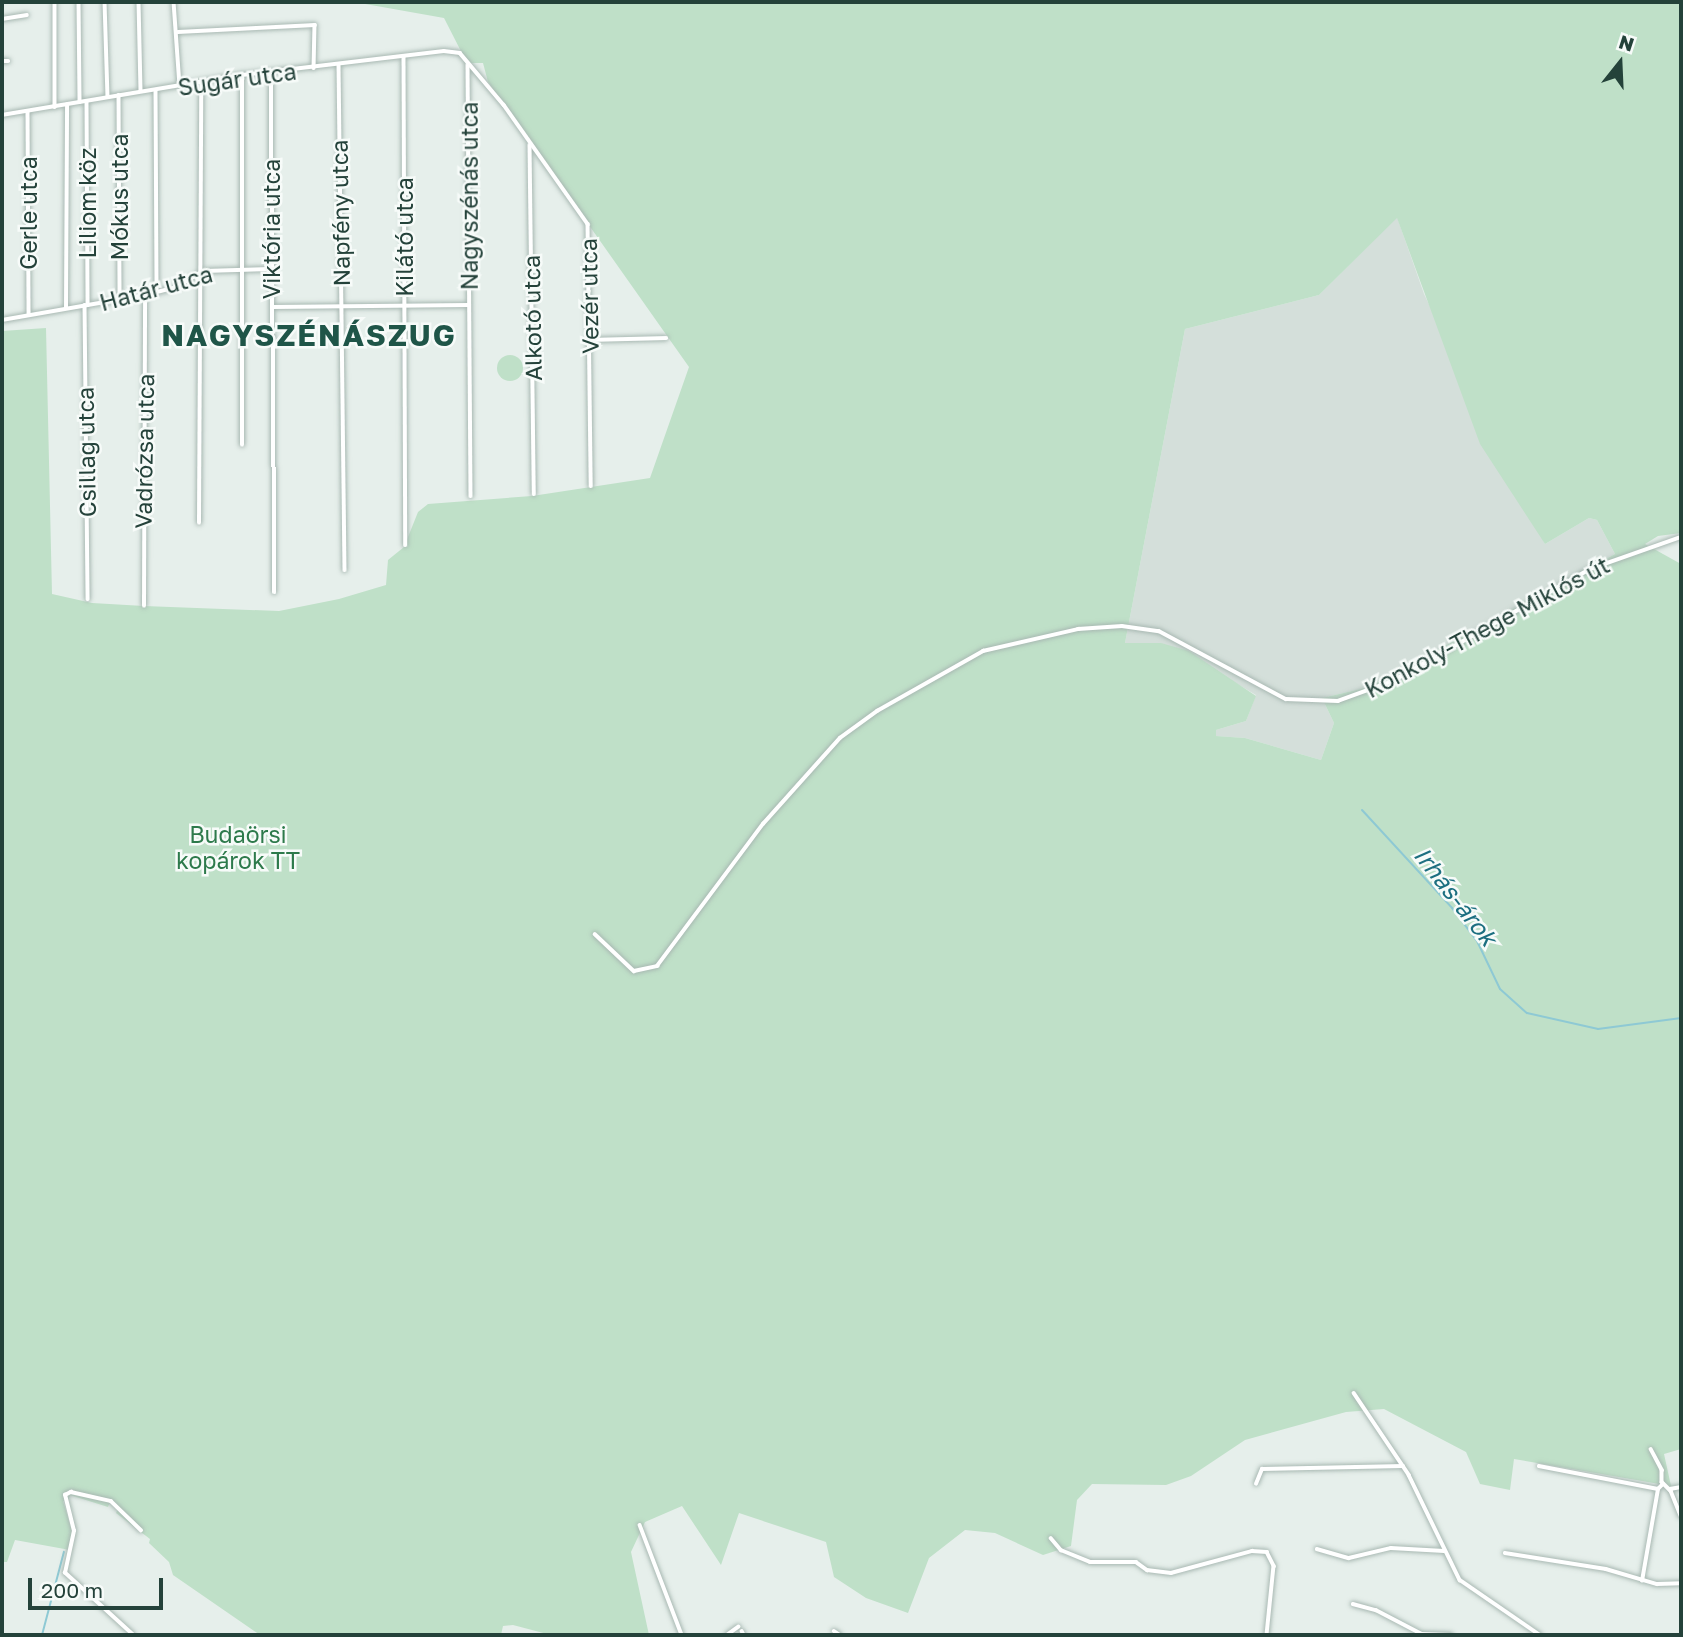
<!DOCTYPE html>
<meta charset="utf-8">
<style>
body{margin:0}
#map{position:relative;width:1683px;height:1637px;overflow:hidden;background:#e6efeb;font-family:"Golos Text",sans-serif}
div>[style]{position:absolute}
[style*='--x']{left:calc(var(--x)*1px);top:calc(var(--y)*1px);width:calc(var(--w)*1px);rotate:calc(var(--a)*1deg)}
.built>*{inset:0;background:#d4dfda}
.green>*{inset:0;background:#bfe0c8}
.round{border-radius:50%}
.stream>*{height:2px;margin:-1px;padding:0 1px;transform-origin:1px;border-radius:1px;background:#8ec9d4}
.roads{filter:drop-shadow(0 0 2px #a8b8b2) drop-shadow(0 0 2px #a8b8b2)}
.street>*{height:3.5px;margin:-1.75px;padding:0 1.75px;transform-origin:1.75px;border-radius:1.75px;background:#fff}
span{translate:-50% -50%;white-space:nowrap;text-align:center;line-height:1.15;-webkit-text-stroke:5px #f7fbf9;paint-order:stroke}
.street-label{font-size:23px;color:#24423a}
.park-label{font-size:23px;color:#2d7a4b}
.water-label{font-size:24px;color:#1c6f80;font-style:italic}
.district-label{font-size:30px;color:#1f5548;font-weight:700;letter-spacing:2px}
.frame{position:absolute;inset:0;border:4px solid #24423a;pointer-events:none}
.north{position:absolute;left:1585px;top:28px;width:70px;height:70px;-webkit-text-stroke:5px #f7fbf9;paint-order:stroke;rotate:18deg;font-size:19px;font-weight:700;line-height:28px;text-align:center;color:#24423a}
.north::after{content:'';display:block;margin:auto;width:24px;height:32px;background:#24423a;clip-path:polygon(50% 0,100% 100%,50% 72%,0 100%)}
.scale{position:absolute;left:28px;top:1578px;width:135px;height:32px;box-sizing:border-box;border:4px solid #24423a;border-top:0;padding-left:9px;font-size:21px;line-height:24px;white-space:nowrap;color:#24423a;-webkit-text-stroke:5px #f7fbf9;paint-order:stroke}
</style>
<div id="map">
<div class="built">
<i style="clip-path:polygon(1397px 217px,1424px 294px,1545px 544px,1589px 518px,1597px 520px,1615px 554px,1369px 687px,1322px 698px,1334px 723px,1321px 760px,1245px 738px,1215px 736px,1216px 730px,1246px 721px,1256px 695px,1215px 671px,1125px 643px,1185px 329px,1319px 295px)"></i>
</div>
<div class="green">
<i style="clip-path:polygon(evenodd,354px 2px,1681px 2px,1681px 533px,1658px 536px,1645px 544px,1681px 564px,1681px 1449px,1664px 1454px,1671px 1486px,1514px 1459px,1510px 1490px,1480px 1484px,1466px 1452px,1384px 1409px,1346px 1412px,1245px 1440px,1191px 1476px,1166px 1485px,1092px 1484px,1077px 1500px,1071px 1546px,1043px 1555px,995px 1533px,965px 1530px,929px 1558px,908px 1613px,866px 1598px,834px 1577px,826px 1542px,739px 1513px,721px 1565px,682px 1506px,645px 1522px,631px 1552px,649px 1635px,551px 1635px,513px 1625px,503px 1626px,501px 1635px,260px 1635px,173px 1575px,169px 1562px,149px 1543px,150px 1539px,116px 1513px,118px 1509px,110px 1502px,108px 1507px,70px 1495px,68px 1502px,63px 1501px,72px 1531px,70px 1550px,15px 1540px,7px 1562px,2px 1562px,2px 331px,46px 328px,52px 594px,92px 603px,144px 606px,279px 611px,339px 599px,386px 585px,388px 560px,404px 547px,418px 512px,428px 504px,532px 496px,650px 478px,689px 367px,488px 82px,483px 63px,467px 63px,444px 18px,354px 2px,1397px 218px,1480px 444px,1545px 544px,1589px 518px,1597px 520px,1615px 554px,1369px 687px,1322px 698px,1334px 723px,1321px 760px,1245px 738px,1216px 736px,1216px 730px,1246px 721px,1256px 696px,1189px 651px,1161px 643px,1125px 643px,1185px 329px,1319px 295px,1397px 218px)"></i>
<i class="round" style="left:497px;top:355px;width:26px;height:26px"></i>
</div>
<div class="stream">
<i style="--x:1362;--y:810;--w:133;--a:47.4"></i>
<i style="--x:1452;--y:908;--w:41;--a:52.9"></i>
<i style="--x:1477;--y:941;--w:53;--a:64.4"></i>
<i style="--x:1500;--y:989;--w:36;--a:42"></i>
<i style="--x:1527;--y:1013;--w:73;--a:12.7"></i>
<i style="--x:1598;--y:1029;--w:84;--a:-7.5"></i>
<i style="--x:42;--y:1635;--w:86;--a:-75.2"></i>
</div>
<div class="roads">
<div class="street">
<i style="--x:55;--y:2;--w:105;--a:90"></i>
<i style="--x:79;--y:2;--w:100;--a:89.4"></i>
<i style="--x:105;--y:2;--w:95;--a:88.2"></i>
<i style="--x:139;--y:2;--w:89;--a:88.7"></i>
<i style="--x:174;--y:2;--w:84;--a:85.9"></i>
<i style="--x:2;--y:19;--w:25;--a:-9"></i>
<i style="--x:178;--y:32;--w:137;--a:-2.9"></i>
<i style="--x:315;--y:25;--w:43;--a:91.3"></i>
<i style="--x:404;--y:56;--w:489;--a:89.8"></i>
<i style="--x:2;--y:61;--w:6;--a:0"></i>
<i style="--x:339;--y:64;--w:506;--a:89.32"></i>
<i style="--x:468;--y:65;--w:431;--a:89.6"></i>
<i style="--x:271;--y:75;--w:517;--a:89.56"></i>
<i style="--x:156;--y:90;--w:201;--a:89.7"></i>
<i style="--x:119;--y:95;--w:203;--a:89.7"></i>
<i style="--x:87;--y:101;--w:204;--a:89.7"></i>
<i style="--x:28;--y:111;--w:204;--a:89.7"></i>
<i style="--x:2;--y:115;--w:243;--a:-9.5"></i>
<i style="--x:242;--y:75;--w:203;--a:-6.8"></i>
<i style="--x:444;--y:51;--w:16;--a:7"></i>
<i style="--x:460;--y:53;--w:68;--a:49.8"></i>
<i style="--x:504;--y:105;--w:146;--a:54.8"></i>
<i style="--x:588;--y:224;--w:262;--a:89.3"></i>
<i style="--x:530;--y:145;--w:349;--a:89.3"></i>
<i style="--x:85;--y:305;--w:294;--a:89.4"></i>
<i style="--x:272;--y:307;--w:197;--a:-0.6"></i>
<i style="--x:66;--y:308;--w:203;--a:-89.7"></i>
<i style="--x:2;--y:320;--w:145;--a:-9.9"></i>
<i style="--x:145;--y:295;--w:32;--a:-14"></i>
<i style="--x:176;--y:287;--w:32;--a:-30"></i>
<i style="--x:204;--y:271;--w:66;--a:-1.7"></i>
<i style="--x:590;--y:340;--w:76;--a:-1.5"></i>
<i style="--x:242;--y:445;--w:370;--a:-90"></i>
<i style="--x:199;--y:523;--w:441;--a:-89.7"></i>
<i style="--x:144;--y:606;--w:311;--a:-89.8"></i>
<i style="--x:595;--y:934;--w:54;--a:43.5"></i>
<i style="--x:634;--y:971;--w:24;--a:-12"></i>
<i style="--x:657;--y:966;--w:177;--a:-53.3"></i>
<i style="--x:763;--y:824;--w:115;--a:-48.2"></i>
<i style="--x:840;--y:738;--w:46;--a:-36.1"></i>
<i style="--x:877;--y:711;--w:122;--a:-29.5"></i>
<i style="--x:983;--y:651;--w:98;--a:-13"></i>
<i style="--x:1078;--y:629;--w:44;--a:-3.9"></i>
<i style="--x:1122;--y:626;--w:37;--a:8"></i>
<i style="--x:1159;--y:631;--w:144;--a:28.2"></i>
<i style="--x:1286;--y:699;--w:52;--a:2.2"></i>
<i style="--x:1338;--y:701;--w:59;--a:-20"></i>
<i style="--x:1393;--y:681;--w:227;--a:-29.6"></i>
<i style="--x:1590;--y:569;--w:96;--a:-19.4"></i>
<i style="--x:1354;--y:1393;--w:99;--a:56.1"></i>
<i style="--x:1409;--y:1475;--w:117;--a:64.1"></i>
<i style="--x:1460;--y:1580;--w:97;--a:34.5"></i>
<i style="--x:1651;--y:1449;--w:24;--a:62"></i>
<i style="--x:1662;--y:1470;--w:12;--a:90"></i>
<i style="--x:1662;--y:1482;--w:13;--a:45"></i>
<i style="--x:1671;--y:1491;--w:27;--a:68"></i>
<i style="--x:1539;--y:1466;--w:121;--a:10.9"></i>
<i style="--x:1256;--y:1484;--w:16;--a:-68"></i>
<i style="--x:1262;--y:1469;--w:141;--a:-1.2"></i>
<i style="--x:1670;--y:1489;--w:11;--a:-10"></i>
<i style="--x:640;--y:1525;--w:118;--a:69.1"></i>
<i style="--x:1051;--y:1538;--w:16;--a:50"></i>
<i style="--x:1061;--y:1550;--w:31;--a:22"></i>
<i style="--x:1090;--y:1562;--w:46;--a:0"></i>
<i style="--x:1136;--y:1562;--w:14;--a:36"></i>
<i style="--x:1147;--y:1570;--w:24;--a:7"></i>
<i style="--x:1171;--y:1573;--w:84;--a:-15.2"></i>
<i style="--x:1252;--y:1551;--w:15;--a:4"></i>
<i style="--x:1267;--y:1552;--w:16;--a:63"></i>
<i style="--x:1274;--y:1566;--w:69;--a:95.8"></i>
<i style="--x:1317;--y:1549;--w:33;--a:16"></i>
<i style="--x:1349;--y:1558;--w:43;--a:-13.4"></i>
<i style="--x:1391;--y:1548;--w:53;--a:3.2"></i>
<i style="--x:1505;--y:1553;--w:102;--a:9"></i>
<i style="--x:1606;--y:1569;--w:53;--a:16.4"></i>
<i style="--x:1657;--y:1584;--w:24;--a:-2"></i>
<i style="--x:1642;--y:1581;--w:93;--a:-80.1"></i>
<i style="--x:1658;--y:1489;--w:7;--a:-45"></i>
<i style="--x:1353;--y:1604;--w:24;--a:15"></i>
<i style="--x:1376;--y:1610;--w:52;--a:27.6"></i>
<i style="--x:742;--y:1631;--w:4;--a:63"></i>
<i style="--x:834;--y:1631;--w:7;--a:34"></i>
<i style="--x:1421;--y:1634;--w:30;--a:2"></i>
<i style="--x:133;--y:1635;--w:92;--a:-137.6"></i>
<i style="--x:65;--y:1573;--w:43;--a:-77.9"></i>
<i style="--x:74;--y:1531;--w:37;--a:-104"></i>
<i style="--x:65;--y:1495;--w:7;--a:-27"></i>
<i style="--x:71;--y:1492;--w:41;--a:12.7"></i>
<i style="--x:111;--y:1501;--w:42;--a:44"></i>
<i style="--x:727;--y:1635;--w:14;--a:-36"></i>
</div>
</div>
<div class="street-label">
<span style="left:237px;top:79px;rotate:-8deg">Sugár utca</span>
<span style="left:469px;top:196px;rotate:-90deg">Nagyszénás utca</span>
<span style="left:119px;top:197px;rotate:-90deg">Mókus utca</span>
<span style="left:87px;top:203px;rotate:-90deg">Liliom köz</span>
<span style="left:28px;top:213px;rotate:-90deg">Gerle utca</span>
<span style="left:340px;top:213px;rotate:-91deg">Napfény utca</span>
<span style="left:271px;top:229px;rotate:-90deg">Viktória utca</span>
<span style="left:404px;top:237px;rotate:-90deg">Kilátó utca</span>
<span style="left:156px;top:288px;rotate:-15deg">Határ utca</span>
<span style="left:589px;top:296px;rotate:-91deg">Vezér utca</span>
<span style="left:532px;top:318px;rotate:-91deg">Alkotó utca</span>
<span style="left:144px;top:451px;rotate:-89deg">Vadrózsa utca</span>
<span style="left:86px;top:452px;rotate:-91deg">Csillag utca</span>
<span style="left:1487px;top:627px;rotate:-28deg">Konkoly-Thege Miklós út</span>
</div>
<div class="park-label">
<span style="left:238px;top:847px">Budaörsi<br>kopárok TT</span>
</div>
<div class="water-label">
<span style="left:1456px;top:896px;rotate:52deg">Irhás-árok</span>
</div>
<div class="district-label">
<span style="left:309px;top:335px">NAGYSZÉNÁSZUG</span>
</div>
<div class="frame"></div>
<div class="north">N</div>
<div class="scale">200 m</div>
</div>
